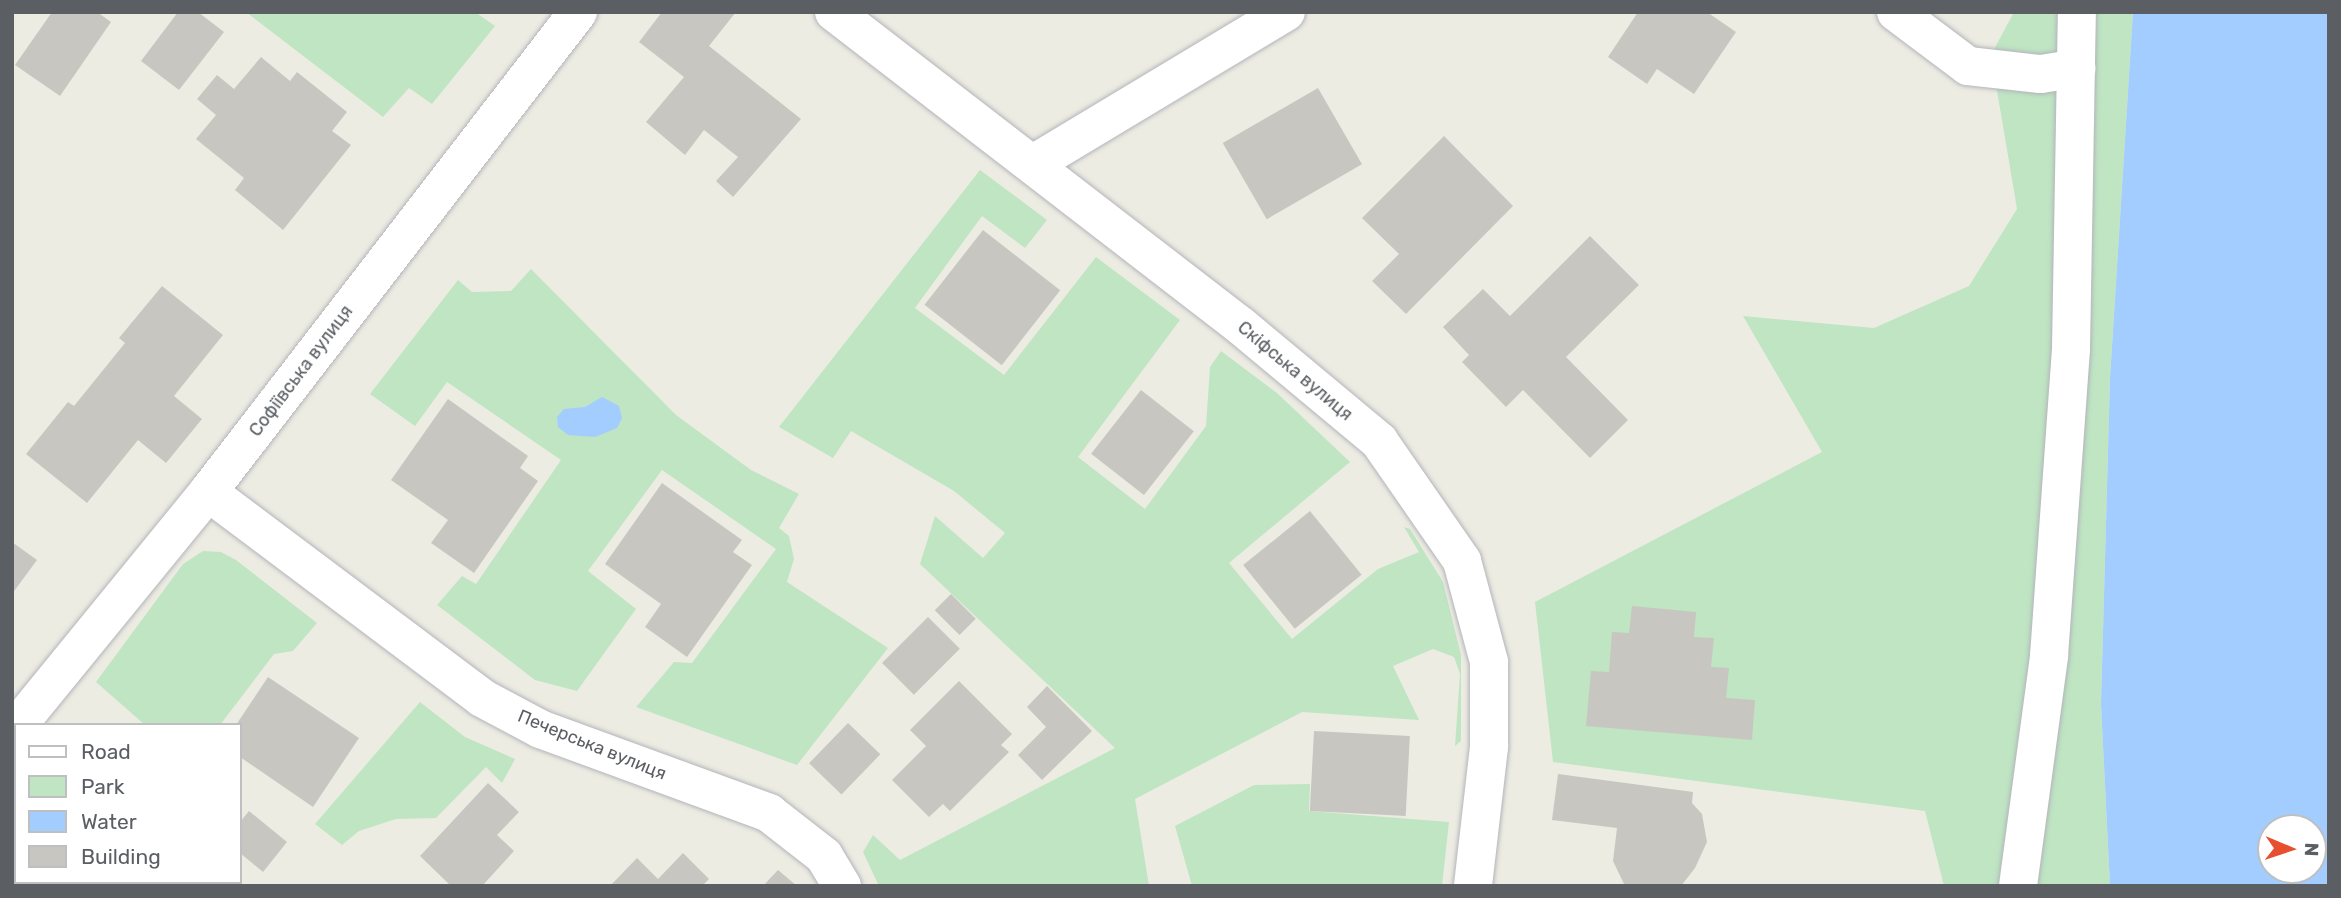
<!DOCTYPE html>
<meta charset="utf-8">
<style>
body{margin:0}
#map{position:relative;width:2341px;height:898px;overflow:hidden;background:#edece3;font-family:Rubik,sans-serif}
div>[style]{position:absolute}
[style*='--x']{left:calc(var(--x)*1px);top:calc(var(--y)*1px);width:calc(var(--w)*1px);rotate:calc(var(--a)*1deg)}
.green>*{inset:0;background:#bfe5c3}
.water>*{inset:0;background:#a2cdfe}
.building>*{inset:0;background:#c8c6c0;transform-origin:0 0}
.roads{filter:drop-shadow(0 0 2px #b3b5ba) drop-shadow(0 0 2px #b3b5ba)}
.minor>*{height:38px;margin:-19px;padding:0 19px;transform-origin:19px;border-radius:19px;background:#fff}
span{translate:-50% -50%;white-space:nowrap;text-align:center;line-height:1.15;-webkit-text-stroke:5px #fff;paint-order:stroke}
.street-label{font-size:18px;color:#5b5e63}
.frame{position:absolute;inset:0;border:14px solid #5b5e63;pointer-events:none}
.legend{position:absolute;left:14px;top:723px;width:228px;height:161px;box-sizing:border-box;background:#fff;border:2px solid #bdbfc1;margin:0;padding:9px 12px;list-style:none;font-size:21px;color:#5b5e63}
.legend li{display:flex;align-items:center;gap:14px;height:35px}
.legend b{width:35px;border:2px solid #bdbfc1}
.north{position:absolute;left:2257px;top:814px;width:70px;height:70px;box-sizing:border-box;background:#fff;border:2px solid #bdbfc1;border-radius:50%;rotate:92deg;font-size:19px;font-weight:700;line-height:28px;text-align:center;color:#5b5e63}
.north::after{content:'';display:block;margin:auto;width:24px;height:32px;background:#e74f2f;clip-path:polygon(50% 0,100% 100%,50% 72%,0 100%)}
</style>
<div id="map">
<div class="green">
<i style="clip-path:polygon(246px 12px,475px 12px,495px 26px,432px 104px,409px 88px,383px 117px)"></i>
<i style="clip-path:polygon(2014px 12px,2133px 12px,2110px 379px,2101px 704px,2110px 886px,1944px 886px,1925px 811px,1553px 762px,1535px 602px,1822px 452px,1743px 316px,1874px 328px,1969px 286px,2017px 209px,1991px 55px)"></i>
<i style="clip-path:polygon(980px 170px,1047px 220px,1025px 248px,982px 216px,915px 308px,1004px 375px,1096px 257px,1180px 320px,1078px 457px,1145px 509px,1206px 426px,1210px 367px,1221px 351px,1277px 393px,1350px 462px,1229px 563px,1292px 639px,1378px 569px,1419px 552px,1404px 527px,1410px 529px,1443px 582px,1461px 655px,1461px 741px,1455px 746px,1460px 674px,1454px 657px,1433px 649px,1393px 666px,1419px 720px,1302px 712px,1135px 799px,1149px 886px,879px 886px,863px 852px,873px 835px,900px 860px,1115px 748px,920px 564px,935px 516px,983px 558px,1005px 533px,954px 491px,851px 431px,833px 458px,779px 427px)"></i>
<i style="clip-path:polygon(531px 269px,676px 415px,751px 470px,799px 494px,779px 528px,789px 536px,794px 559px,787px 582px,888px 648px,797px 765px,636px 707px,674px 662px,692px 663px,776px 549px,662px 470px,588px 571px,636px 609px,577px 691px,535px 680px,437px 605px,462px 576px,476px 584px,561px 460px,447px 382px,415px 426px,370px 394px,458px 280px,472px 292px,511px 291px)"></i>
<i style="clip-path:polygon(203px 551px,221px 552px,236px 560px,317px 623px,293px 651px,274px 654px,220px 725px,145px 725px,96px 682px,183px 564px)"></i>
<i style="clip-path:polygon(420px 702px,465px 737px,515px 759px,502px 783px,486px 767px,436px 818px,396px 819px,359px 831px,342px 845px,315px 824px)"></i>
<i style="clip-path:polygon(1310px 784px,1309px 811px,1449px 822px,1442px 886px,1192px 886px,1175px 826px,1254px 785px)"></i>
<i style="clip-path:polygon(16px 845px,16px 882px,192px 886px,12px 886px)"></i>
</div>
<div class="water">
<i style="clip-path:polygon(evenodd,2133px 12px,2329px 12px,2329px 886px,2110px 886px,2101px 704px,2110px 379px,2133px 12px,2271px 828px,2313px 828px,2313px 870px,2271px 870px,2271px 828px)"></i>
<i style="clip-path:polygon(602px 397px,619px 406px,622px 418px,617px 428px,595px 437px,568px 435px,558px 427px,557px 417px,564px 409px,585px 407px)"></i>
</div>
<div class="building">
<i style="clip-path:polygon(52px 12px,97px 12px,111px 22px,60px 96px,15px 65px)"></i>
<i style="clip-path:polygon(178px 12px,198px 12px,224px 32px,179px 90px,141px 61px)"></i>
<i style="clip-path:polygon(662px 12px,736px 12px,709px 46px,801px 119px,733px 197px,716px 181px,738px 157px,704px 130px,685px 155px,646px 122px,684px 77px,639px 42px)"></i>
<i style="clip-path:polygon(1638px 12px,1707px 12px,1736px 32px,1694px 94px,1657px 69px,1647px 84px,1608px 57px)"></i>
<i style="clip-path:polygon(261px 57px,290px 81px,297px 72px,347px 112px,332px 131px,351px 145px,283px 230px,235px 190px,244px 178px,196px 139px,216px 115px,197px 99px,217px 75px,234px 89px)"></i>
<i style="left:1318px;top:88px;width:88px;height:110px;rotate:60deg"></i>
<i style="clip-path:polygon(1444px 136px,1513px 206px,1406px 314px,1372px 281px,1399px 254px,1362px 218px)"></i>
<i style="left:983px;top:230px;width:98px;height:95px;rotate:38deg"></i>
<i style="clip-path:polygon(1590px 236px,1639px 285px,1566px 357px,1628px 420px,1590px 458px,1523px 390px,1506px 407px,1462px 362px,1469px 355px,1443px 327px,1483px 289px,1510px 316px)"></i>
<i style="clip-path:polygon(162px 286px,223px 335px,174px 396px,202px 419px,166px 463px,138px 440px,87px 503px,26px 454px,68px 402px,74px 406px,125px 343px,119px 338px)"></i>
<i style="left:1141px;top:390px;width:67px;height:81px;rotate:38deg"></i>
<i style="clip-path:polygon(448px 399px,528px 456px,520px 468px,538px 481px,474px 573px,431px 543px,448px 520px,391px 480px)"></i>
<i style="clip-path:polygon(662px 483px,742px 540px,733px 552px,752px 565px,687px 657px,645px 627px,661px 604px,605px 564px)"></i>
<i style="left:1310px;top:511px;width:82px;height:86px;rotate:51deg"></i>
<i style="clip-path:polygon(12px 542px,37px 560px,12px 594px)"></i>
<i style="left:951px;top:594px;width:35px;height:23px;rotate:45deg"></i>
<i style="clip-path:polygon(1632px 606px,1696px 612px,1694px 637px,1714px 638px,1711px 667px,1729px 668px,1726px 698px,1755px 700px,1752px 740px,1586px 726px,1591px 671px,1609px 672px,1612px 632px,1629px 633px)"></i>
<i style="left:928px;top:617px;width:45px;height:65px;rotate:45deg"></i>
<i style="clip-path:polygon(268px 677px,359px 738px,313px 807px,240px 757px,240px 725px,236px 725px)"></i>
<i style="clip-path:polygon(959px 681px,1012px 734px,1001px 745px,1009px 752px,950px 811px,943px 804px,929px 817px,892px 780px,926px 746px,910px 730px)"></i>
<i style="clip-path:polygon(1047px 686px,1092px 731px,1042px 780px,1018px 755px,1046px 727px,1027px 707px)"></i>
<i style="left:848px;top:723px;width:45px;height:56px;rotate:44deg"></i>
<i style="left:1314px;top:731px;width:96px;height:80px;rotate:3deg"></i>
<i style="clip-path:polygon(1558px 774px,1693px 792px,1692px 803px,1702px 814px,1707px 842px,1695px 868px,1681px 886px,1625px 886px,1613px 861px,1617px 828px,1552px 820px)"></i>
<i style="clip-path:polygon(488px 783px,519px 812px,497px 835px,514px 851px,482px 886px,451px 886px,420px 856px)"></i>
<i style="clip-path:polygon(249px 811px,287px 842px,263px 872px,240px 853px,240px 822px)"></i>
<i style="clip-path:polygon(683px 853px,709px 879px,702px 886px,610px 886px,637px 858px,658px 879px)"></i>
<i style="clip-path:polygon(778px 870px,797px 886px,763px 886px)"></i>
</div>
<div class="roads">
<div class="minor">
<i style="--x:834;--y:12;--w:514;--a:37.65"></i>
<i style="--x:1241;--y:326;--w:180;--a:39.8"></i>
<i style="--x:1379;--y:441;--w:146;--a:55.3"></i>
<i style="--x:1462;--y:561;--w:105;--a:75"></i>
<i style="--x:1489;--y:662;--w:85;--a:90"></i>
<i style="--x:1489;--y:747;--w:140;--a:96.6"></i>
<i style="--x:1896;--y:12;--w:90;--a:36.9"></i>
<i style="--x:1968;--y:66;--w:73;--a:6.3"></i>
<i style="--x:2041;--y:74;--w:36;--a:-9"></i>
<i style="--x:1033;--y:164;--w:295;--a:-31"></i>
<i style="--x:208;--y:492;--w:343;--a:36.9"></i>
<i style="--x:482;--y:698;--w:66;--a:28.1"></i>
<i style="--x:540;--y:729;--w:244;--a:20.1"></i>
<i style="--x:769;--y:813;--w:70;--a:38"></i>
<i style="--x:824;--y:856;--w:35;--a:59"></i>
<i style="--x:18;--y:725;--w:301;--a:-50.8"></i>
<i style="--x:208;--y:492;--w:606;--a:-52.37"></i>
<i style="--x:2018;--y:886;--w:232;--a:-82.3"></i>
<i style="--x:2049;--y:656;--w:308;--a:-85.9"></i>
<i style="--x:2071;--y:349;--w:337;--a:-89"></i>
</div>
</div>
<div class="street-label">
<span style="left:301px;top:371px;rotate:-53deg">Софіївська вулиця</span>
<span style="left:1295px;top:371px;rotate:40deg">Скіфська вулиця</span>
<span style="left:592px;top:745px;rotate:22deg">Печерська вулиця</span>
</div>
<div class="frame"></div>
<ul class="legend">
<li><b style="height:9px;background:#fff"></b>Road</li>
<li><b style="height:19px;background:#bfe5c3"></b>Park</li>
<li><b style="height:19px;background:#a2cdfe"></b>Water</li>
<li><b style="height:19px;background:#c8c6c0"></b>Building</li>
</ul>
<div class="north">N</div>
</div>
